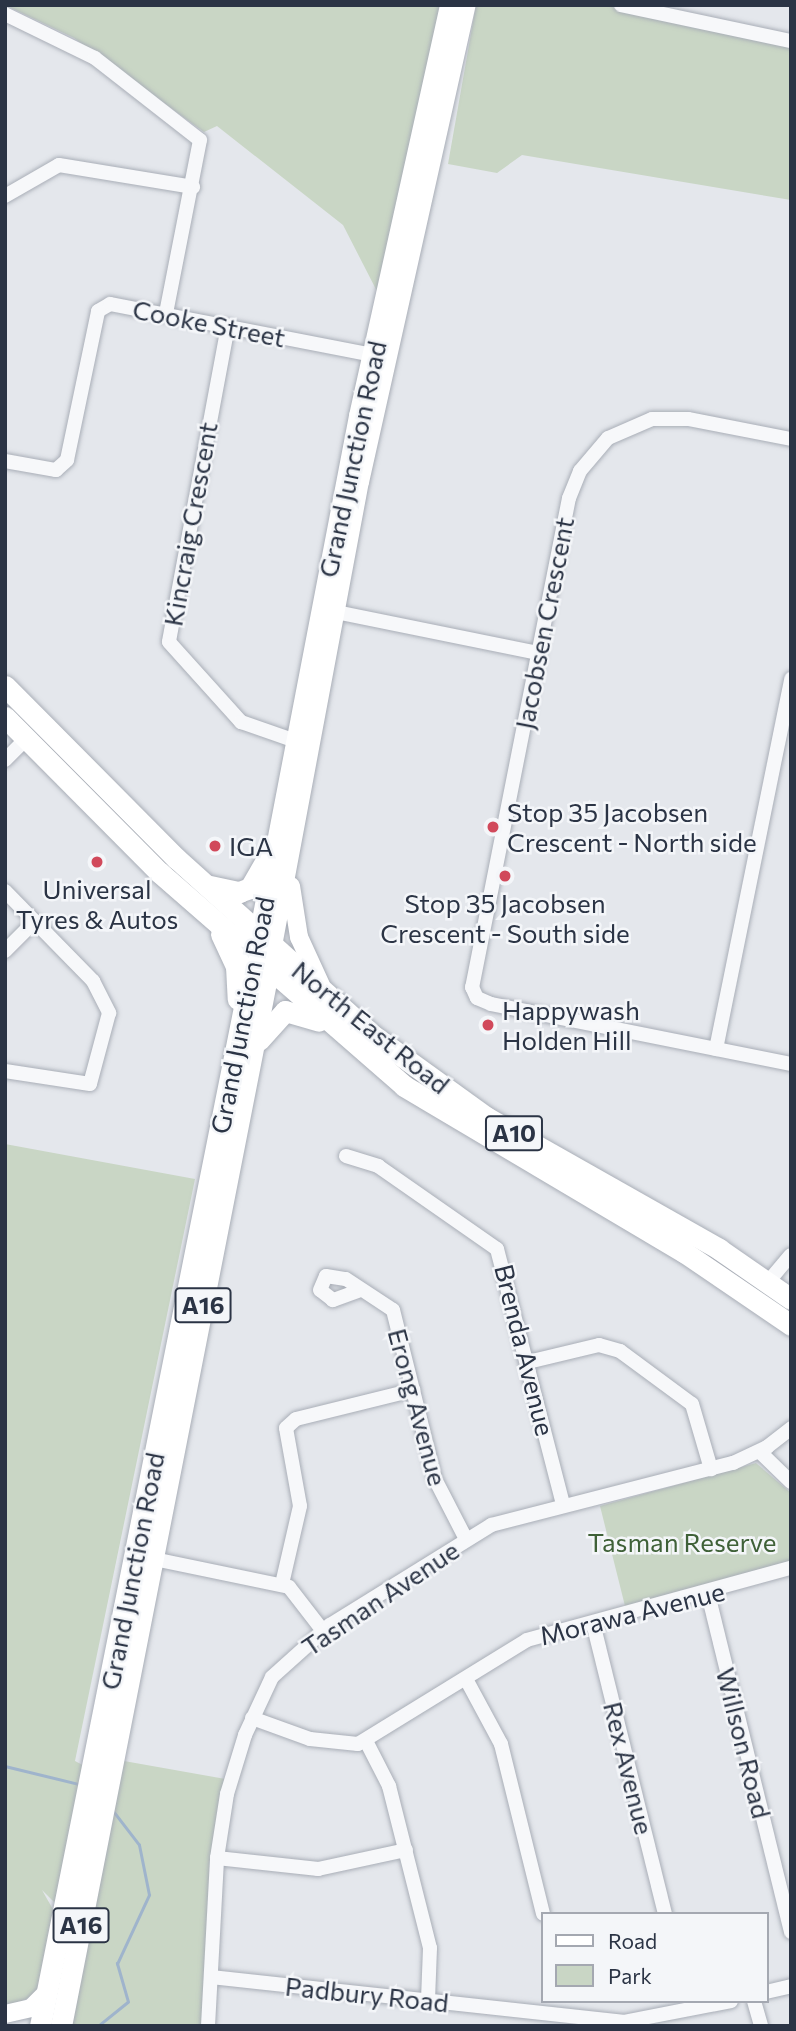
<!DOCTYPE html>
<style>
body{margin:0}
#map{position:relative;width:796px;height:2031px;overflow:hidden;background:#e4e7ec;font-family:Commissioner,sans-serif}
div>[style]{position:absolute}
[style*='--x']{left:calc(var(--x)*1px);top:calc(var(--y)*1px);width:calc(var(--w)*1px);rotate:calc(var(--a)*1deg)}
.green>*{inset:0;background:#c9d6c5}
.stream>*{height:2.5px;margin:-1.25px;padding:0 1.25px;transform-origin:1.25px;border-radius:1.25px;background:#9fb4cc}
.roads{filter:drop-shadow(0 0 2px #a9aeb7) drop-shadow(0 0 2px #a9aeb7)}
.minor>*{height:14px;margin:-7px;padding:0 7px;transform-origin:7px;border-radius:7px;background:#f7f8fa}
.major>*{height:18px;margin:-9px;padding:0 9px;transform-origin:9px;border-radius:9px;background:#fff}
.highway>*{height:21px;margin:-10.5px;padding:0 10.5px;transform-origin:10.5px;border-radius:10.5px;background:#fff}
.dots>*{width:19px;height:19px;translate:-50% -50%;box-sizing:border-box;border:4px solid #f4f6f9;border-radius:50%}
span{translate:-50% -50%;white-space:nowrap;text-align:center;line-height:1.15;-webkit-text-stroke:5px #f4f6f9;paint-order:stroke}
.shield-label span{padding:2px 5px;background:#f4f6f9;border:2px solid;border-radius:5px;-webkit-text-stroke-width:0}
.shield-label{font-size:24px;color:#2b3445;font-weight:700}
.street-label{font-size:26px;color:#2b3445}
.poi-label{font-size:26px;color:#2b3445}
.left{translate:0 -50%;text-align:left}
.park-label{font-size:26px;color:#3f6138}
.frame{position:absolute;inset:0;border:7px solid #2b3445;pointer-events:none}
.legend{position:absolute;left:541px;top:1912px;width:228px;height:91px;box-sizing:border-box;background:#f4f6f9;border:2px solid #a4a8b1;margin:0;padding:9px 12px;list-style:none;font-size:21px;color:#2b3445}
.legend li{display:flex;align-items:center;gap:14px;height:35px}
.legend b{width:35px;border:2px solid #a4a8b1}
</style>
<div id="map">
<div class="green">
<i style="clip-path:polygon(5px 5px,443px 5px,382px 301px,343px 225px,217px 126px,204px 132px,74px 38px)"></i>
<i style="clip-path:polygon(476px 5px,603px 5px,791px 48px,791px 200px,522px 155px,497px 173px,448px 164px)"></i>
<i style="clip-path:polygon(5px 1144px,195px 1179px,75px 1761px,92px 1770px,64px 1912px,42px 1890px,55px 1913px,39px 1993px,5px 2009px)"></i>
<i style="clip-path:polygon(756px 1463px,791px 1493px,791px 1563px,627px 1614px,600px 1506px)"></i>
<i style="clip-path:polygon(124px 1761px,231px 1780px,204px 2026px,70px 2026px)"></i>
</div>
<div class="stream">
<i style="--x:5;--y:1766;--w:76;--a:13.7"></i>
<i style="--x:98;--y:2026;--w:38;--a:-39"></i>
<i style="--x:128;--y:2002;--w:40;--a:-106"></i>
<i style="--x:117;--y:1964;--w:76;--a:-65.1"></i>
<i style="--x:149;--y:1895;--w:51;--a:-101.3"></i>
<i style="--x:139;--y:1845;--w:44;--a:-127.6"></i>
</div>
<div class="roads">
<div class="minor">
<i style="--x:621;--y:5;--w:174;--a:12"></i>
<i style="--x:5;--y:14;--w:100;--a:26.1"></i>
<i style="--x:95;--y:58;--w:133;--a:38"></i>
<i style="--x:200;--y:140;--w:177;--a:101.1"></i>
<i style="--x:5;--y:196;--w:62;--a:-29.9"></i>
<i style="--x:59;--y:165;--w:136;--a:9.3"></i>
<i style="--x:228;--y:326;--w:321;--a:100.6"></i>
<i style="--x:169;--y:642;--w:108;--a:48"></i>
<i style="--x:241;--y:722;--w:58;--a:19.1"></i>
<i style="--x:791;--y:439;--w:105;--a:-169"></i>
<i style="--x:688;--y:419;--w:36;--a:180"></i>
<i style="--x:652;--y:419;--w:48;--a:156.6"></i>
<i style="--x:608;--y:438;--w:43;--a:130.3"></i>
<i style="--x:580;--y:471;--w:29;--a:112"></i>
<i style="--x:569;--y:498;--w:499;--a:101.2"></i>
<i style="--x:472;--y:987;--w:12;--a:66"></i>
<i style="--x:477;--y:998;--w:15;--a:23"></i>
<i style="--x:491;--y:1004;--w:306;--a:11.3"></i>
<i style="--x:5;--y:461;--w:52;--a:10"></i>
<i style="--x:56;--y:470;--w:15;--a:-42"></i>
<i style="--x:67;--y:460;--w:152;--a:-78.2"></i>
<i style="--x:98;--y:311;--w:14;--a:-30"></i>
<i style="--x:110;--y:304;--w:268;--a:11"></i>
<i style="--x:336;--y:612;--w:206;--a:11.5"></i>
<i style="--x:5;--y:760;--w:30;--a:-45"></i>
<i style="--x:5;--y:891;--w:126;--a:45.6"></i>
<i style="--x:93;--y:981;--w:36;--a:63"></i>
<i style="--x:109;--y:1013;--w:73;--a:105"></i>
<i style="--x:90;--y:1084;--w:86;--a:-171.3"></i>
<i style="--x:5;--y:951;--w:42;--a:-45"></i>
<i style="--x:716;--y:1049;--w:378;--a:-78.5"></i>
<i style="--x:346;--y:1156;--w:34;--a:17"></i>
<i style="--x:378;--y:1166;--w:145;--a:34.9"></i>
<i style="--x:497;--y:1249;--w:263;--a:75.5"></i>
<i style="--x:768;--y:1282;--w:35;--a:-50"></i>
<i style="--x:358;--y:1291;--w:27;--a:160"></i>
<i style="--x:333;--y:1300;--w:16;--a:-142"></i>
<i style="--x:320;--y:1290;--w:15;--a:-67"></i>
<i style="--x:326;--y:1276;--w:20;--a:9"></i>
<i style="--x:346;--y:1279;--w:56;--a:33.4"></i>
<i style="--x:393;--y:1310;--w:174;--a:76"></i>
<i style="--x:435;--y:1479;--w:68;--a:62.7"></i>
<i style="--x:528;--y:1362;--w:73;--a:-13.5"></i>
<i style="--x:599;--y:1345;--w:22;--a:16"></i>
<i style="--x:620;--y:1351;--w:89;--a:36.4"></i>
<i style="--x:692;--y:1404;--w:68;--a:73.7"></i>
<i style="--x:760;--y:1452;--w:43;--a:44.1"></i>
<i style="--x:154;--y:1559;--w:138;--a:11.7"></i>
<i style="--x:289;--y:1587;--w:56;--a:52.3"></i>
<i style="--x:282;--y:1584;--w:80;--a:-77"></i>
<i style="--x:300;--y:1506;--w:79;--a:-100.2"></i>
<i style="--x:286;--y:1428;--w:13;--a:-42"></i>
<i style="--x:296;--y:1419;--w:121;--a:-13.9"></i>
<i style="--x:708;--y:1594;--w:348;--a:76.2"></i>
<i style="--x:593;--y:1623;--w:300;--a:76.1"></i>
<i style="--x:466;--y:1679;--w:74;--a:61.7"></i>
<i style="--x:501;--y:1744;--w:175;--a:76.1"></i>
<i style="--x:252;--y:1718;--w:62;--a:19.9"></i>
<i style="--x:310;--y:1739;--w:48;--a:5.9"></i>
<i style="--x:358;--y:1744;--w:198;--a:-31.6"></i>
<i style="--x:527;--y:1640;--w:274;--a:-15.3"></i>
<i style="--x:366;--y:1741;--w:51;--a:62.9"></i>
<i style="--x:389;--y:1786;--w:167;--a:75.8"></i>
<i style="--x:430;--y:1948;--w:53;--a:92.2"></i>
<i style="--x:217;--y:1858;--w:102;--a:6.2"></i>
<i style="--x:318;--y:1869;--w:90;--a:-12.2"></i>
<i style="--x:211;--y:1977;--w:414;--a:6.2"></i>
<i style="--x:623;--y:2022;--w:110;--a:-11"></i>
<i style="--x:766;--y:1992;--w:26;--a:-13"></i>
<i style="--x:754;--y:2001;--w:26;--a:74"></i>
<i style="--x:208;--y:2026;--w:168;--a:-86.9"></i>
<i style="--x:217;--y:1858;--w:65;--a:-81.1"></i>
<i style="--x:227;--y:1794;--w:62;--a:-73"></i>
<i style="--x:245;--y:1735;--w:64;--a:-65"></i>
<i style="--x:272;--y:1677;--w:78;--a:-41.9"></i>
<i style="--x:330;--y:1625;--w:190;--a:-31.8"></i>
<i style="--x:491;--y:1525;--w:250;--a:-14.4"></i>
<i style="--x:733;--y:1463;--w:38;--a:-25"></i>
<i style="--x:767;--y:1447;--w:31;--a:-38"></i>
</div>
<div class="major">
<i style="--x:291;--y:886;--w:52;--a:81.1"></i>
<i style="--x:299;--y:937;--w:53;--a:65.4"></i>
<i style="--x:257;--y:941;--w:535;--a:-79.11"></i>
<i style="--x:358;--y:416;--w:421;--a:-77.5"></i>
<i style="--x:273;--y:946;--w:472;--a:-79.4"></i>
<i style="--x:360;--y:482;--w:489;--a:-77.4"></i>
<i style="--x:5;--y:2014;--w:27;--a:-13"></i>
<i style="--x:31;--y:2008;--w:24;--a:-45"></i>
</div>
<div class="highway">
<i style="--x:5;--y:686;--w:244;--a:45.2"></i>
<i style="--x:177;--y:859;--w:266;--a:42"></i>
<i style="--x:375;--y:1037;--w:137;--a:35.8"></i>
<i style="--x:486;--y:1117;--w:268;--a:29.5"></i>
<i style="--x:719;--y:1249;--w:88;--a:34.8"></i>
<i style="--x:5;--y:717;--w:218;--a:45.2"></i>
<i style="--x:159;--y:872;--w:325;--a:41.1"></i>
<i style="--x:404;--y:1086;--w:326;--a:30.7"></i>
<i style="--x:684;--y:1252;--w:130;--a:34.3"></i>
<i style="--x:210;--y:886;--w:30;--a:12"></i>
<i style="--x:239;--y:892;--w:12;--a:-20"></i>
<i style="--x:250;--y:888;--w:54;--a:-60.1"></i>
<i style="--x:221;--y:934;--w:35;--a:65"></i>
<i style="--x:236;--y:966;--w:33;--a:87"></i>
<i style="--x:259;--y:1040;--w:39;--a:-48"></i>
<i style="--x:285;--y:1011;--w:35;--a:16"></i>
<i style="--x:40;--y:2026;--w:1090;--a:-78.68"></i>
<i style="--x:61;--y:2026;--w:1101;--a:-78.89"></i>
</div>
</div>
<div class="dots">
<i style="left:493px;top:827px;background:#d1495b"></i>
<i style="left:215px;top:846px;background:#d1495b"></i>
<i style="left:97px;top:862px;background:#d1495b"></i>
<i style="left:505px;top:876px;background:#d1495b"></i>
<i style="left:488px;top:1025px;background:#d1495b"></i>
</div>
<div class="shield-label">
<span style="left:514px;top:1133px">A10</span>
<span style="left:203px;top:1305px">A16</span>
<span style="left:81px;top:1925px">A16</span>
</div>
<div class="street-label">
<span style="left:209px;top:323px;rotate:11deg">Cooke Street</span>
<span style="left:352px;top:459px;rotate:-78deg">Grand Junction Road</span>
<span style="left:190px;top:524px;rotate:-80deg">Kincraig Crescent</span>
<span style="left:544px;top:623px;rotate:-79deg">Jacobsen Crescent</span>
<span style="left:242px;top:1015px;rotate:-79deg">Grand Junction Road</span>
<span style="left:371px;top:1027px;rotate:39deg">North East Road</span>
<span style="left:525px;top:1350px;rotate:76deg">Brenda Avenue</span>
<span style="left:418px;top:1407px;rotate:75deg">Erong Avenue</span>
<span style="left:132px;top:1571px;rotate:-79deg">Grand Junction Road</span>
<span style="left:380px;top:1598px;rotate:-34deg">Tasman Avenue</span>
<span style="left:632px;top:1613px;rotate:-14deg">Morawa Avenue</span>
<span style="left:744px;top:1743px;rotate:76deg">Willson Road</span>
<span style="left:629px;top:1768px;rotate:76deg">Rex Avenue</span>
<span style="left:367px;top:1994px;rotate:6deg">Padbury Road</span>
</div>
<div class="poi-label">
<span class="left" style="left:507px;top:827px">Stop 35 Jacobsen<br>Crescent - North side</span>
<span class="left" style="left:229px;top:846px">IGA</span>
<span style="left:97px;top:904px">Universal<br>Tyres &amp; Autos</span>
<span style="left:505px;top:918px">Stop 35 Jacobsen<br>Crescent - South side</span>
<span class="left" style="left:502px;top:1025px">Happywash<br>Holden Hill</span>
</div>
<div class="park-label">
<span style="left:682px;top:1542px">Tasman Reserve</span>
</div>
<div class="frame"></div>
<ul class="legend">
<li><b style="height:9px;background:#fff"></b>Road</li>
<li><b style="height:19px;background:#c9d6c5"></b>Park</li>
</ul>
</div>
